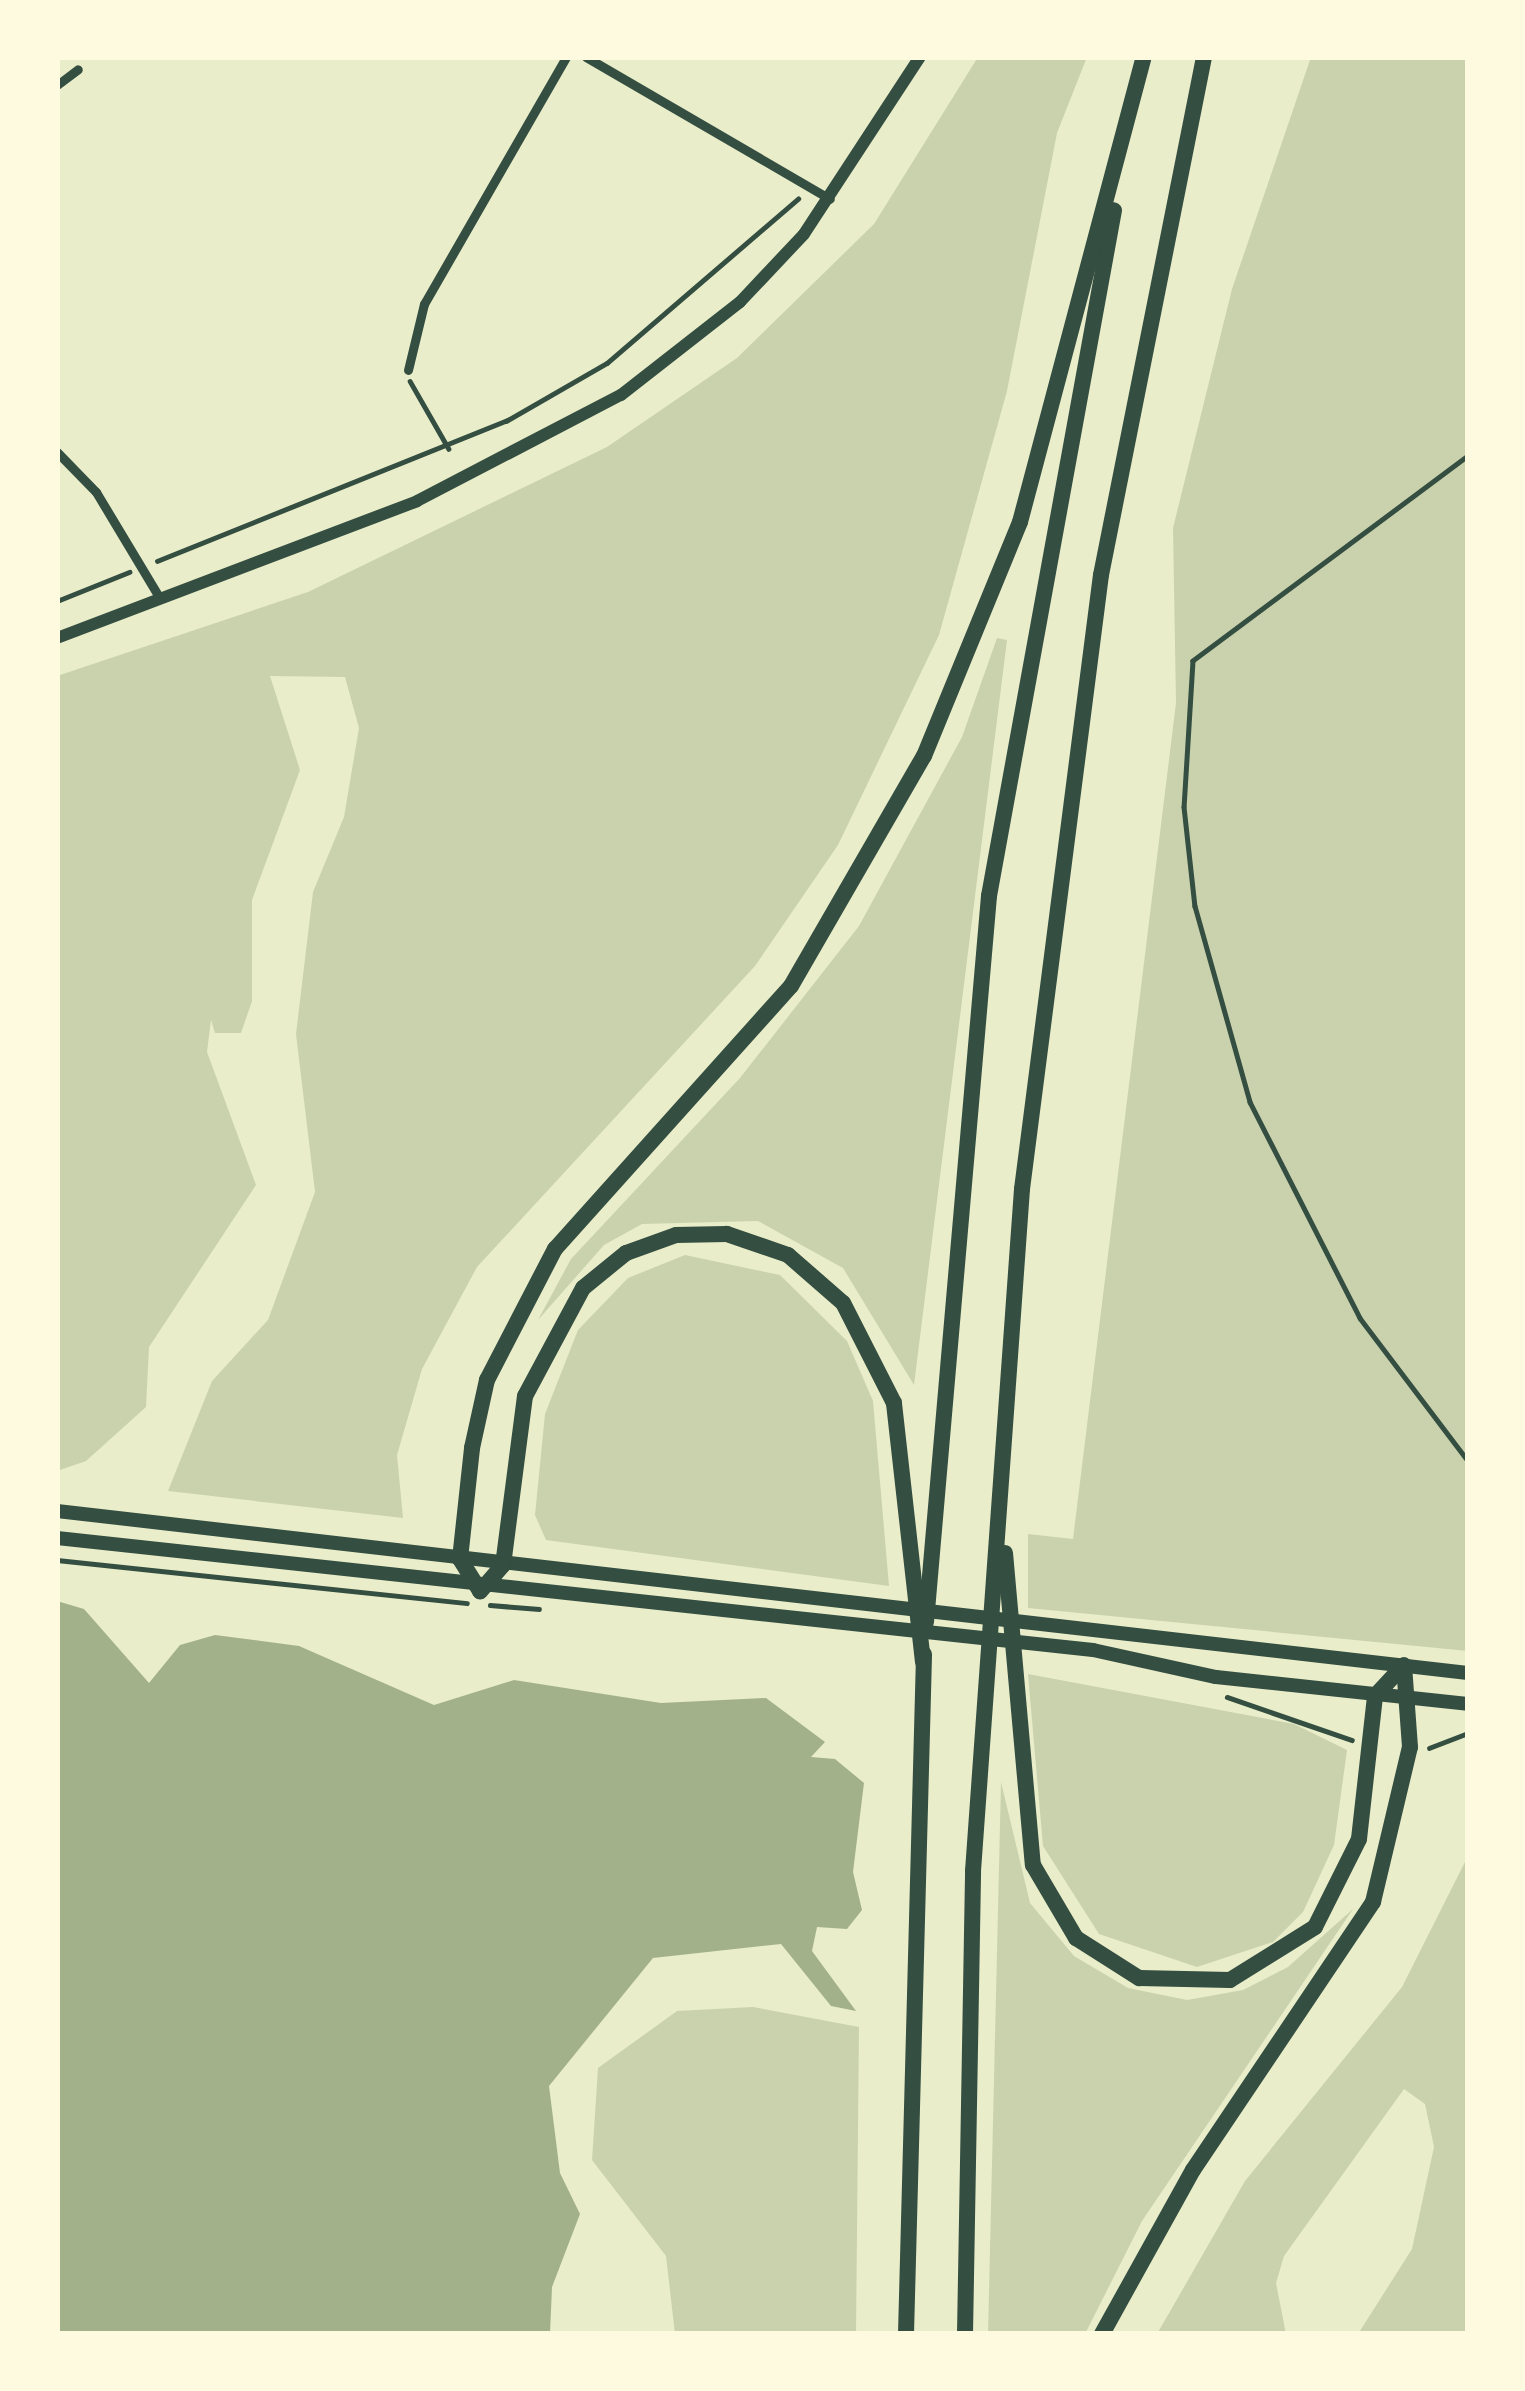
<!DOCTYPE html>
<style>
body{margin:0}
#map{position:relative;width:1525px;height:2391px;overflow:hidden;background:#e9edc9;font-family:"Space Grotesk",sans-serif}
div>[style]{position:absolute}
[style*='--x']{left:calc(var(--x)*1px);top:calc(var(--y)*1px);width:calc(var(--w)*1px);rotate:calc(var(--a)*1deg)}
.green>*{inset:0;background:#cad2ad}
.water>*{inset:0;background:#a3b18a}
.path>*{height:4.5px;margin:-2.25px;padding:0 2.25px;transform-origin:2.25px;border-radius:2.25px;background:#344e41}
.minor>*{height:9px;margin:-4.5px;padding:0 4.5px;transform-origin:4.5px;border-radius:4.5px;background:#344e41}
.tertiary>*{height:12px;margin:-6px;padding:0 6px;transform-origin:6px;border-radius:6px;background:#344e41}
.secondary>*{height:14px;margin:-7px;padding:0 7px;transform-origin:7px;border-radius:7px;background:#344e41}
.motorway>*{height:16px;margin:-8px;padding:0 8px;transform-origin:8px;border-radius:8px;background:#344e41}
span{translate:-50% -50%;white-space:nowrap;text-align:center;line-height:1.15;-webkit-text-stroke:12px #fefae0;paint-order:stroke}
.frame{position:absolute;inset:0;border:60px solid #fefae0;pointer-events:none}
</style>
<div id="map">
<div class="green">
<i style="clip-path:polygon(978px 57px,1087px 57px,1057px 133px,1007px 391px,939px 635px,838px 845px,755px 966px,477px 1267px,422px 1369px,397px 1455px,403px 1518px,168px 1491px,212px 1381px,268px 1320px,315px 1192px,296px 1034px,313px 892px,344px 817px,359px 728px,345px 677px,270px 676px,300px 770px,252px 900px,252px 1001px,241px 1033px,215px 1033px,211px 1020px,207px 1052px,256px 1185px,149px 1347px,146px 1407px,86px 1461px,57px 1471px,57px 676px,308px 592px,607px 447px,737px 358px,874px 224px)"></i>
<i style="clip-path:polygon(1311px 57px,1468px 57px,1468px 1651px,1028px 1608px,1028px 1534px,1073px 1539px,1176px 703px,1173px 528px,1232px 289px)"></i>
<i style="clip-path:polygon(997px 638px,1007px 640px,914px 1385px,843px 1268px,758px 1221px,642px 1224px,604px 1245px,538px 1320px,571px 1259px,740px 1078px,859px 926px,962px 737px)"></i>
<i style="clip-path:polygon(685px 1255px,780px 1275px,847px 1341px,873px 1401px,889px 1586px,546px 1540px,535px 1515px,545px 1414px,578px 1330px,628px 1278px)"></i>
<i style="clip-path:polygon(1028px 1674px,1294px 1724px,1347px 1750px,1334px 1845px,1303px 1912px,1273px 1942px,1197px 1967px,1099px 1934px,1043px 1846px)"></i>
<i style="clip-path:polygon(1001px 1782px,1030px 1903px,1074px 1956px,1128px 1988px,1187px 2000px,1243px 1990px,1288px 1967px,1353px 1909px,1142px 2221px,1085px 2334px,988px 2334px)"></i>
<i style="clip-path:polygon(1468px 1856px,1468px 2334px,1358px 2334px,1412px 2249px,1434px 2147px,1425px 2104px,1404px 2089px,1284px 2256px,1276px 2283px,1286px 2334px,1157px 2334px,1245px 2181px,1402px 1987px)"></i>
<i style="clip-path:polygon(753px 2007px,859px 2027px,856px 2334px,675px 2334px,666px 2256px,592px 2160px,598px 2068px,677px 2011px)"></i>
</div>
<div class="water">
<i style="clip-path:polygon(57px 1601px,84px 1609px,149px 1683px,180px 1645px,215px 1635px,299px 1646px,434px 1705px,514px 1680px,661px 1703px,766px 1698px,825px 1742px,811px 1757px,835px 1759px,864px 1783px,853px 1872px,862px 1910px,847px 1929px,817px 1927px,812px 1951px,856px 2011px,831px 2006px,781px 1944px,653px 1958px,549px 2086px,560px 2173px,580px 2214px,552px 2287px,550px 2334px,57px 2334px)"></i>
</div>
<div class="path">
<i style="--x:410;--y:381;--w:78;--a:60.2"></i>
<i style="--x:1468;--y:456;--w:343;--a:143.3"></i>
<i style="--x:1193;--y:661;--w:146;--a:93.5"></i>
<i style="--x:1184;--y:807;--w:100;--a:83.7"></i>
<i style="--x:1195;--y:906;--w:204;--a:74.3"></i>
<i style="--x:1250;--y:1102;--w:242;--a:63"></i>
<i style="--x:1360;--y:1318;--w:179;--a:52.9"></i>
<i style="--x:157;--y:561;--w:376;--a:-21.9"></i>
<i style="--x:506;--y:421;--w:116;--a:-29.9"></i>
<i style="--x:607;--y:363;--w:252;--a:-40.7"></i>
<i style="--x:57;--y:601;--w:78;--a:-21.9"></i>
<i style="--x:57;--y:1560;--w:412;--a:6"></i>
<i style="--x:490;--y:1605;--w:49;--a:4.7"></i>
<i style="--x:1227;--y:1697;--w:132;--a:19"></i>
<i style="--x:1429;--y:1748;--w:42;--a:-21"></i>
</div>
<div class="minor">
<i style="--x:586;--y:57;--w:282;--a:30.2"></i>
<i style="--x:57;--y:85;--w:26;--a:-37"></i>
<i style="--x:408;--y:370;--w:68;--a:-76.4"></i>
<i style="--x:424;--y:304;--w:285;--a:-60.1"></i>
<i style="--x:57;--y:452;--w:56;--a:45.7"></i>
<i style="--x:96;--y:492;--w:122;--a:59"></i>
</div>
<div class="tertiary">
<i style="--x:57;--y:638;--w:385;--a:-20.8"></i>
<i style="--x:417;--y:501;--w:230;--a:-27.5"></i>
<i style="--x:621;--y:395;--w:151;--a:-38"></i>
<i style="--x:740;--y:302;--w:93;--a:-46.7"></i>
<i style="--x:804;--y:234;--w:212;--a:-56.8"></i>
</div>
<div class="secondary">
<i style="--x:57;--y:1511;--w:1420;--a:6.55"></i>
<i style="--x:57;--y:1538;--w:1042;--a:6.17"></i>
<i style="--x:1093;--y:1650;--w:126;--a:12.4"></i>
<i style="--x:1216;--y:1677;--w:253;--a:6.1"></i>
</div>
<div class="motorway">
<i style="--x:1005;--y:1553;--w:313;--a:84.9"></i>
<i style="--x:1033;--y:1865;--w:85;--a:59.5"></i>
<i style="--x:1076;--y:1938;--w:75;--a:32.4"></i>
<i style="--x:1139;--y:1978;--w:91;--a:1.3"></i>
<i style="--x:1230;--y:1980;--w:100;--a:-31.9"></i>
<i style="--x:1315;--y:1927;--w:98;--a:-63.4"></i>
<i style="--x:1359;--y:1839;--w:144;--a:-83.6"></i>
<i style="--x:1375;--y:1696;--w:42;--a:-46.9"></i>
<i style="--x:926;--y:1622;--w:729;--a:-85.04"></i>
<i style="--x:989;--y:896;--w:697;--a:-79.67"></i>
<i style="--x:923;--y:1662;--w:261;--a:-96.4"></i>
<i style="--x:894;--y:1403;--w:112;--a:-117"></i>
<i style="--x:843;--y:1303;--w:73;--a:-138.9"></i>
<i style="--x:788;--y:1255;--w:65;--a:-161"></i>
<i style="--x:727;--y:1234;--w:51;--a:178.9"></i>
<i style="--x:676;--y:1235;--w:53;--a:160.2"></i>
<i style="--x:626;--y:1253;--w:55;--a:140.9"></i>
<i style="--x:583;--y:1288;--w:123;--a:118.2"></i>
<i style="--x:525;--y:1396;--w:170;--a:97.4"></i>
<i style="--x:503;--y:1565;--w:35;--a:131"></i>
<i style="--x:480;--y:1591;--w:38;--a:-122"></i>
<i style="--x:460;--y:1559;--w:112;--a:-83.8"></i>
<i style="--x:472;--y:1448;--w:70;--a:-77.6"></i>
<i style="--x:487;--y:1380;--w:148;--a:-62.6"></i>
<i style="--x:555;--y:1249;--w:353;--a:-48.1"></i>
<i style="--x:791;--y:986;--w:266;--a:-60"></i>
<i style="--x:924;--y:756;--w:253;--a:-67.7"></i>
<i style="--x:1020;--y:522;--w:481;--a:-75.1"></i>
<i style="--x:906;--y:2334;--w:680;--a:-88.48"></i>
<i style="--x:965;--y:2334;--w:463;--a:-89"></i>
<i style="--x:973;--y:1871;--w:684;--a:-85.89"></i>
<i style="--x:1022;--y:1189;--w:619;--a:-82.67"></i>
<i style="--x:1101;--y:575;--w:528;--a:-78.75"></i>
<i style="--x:1102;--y:2334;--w:188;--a:-61"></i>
<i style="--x:1193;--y:2170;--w:323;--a:-56.1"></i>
<i style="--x:1373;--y:1902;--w:159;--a:-76.6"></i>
<i style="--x:1410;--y:1747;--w:82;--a:-94.2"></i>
</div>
<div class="frame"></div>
</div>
